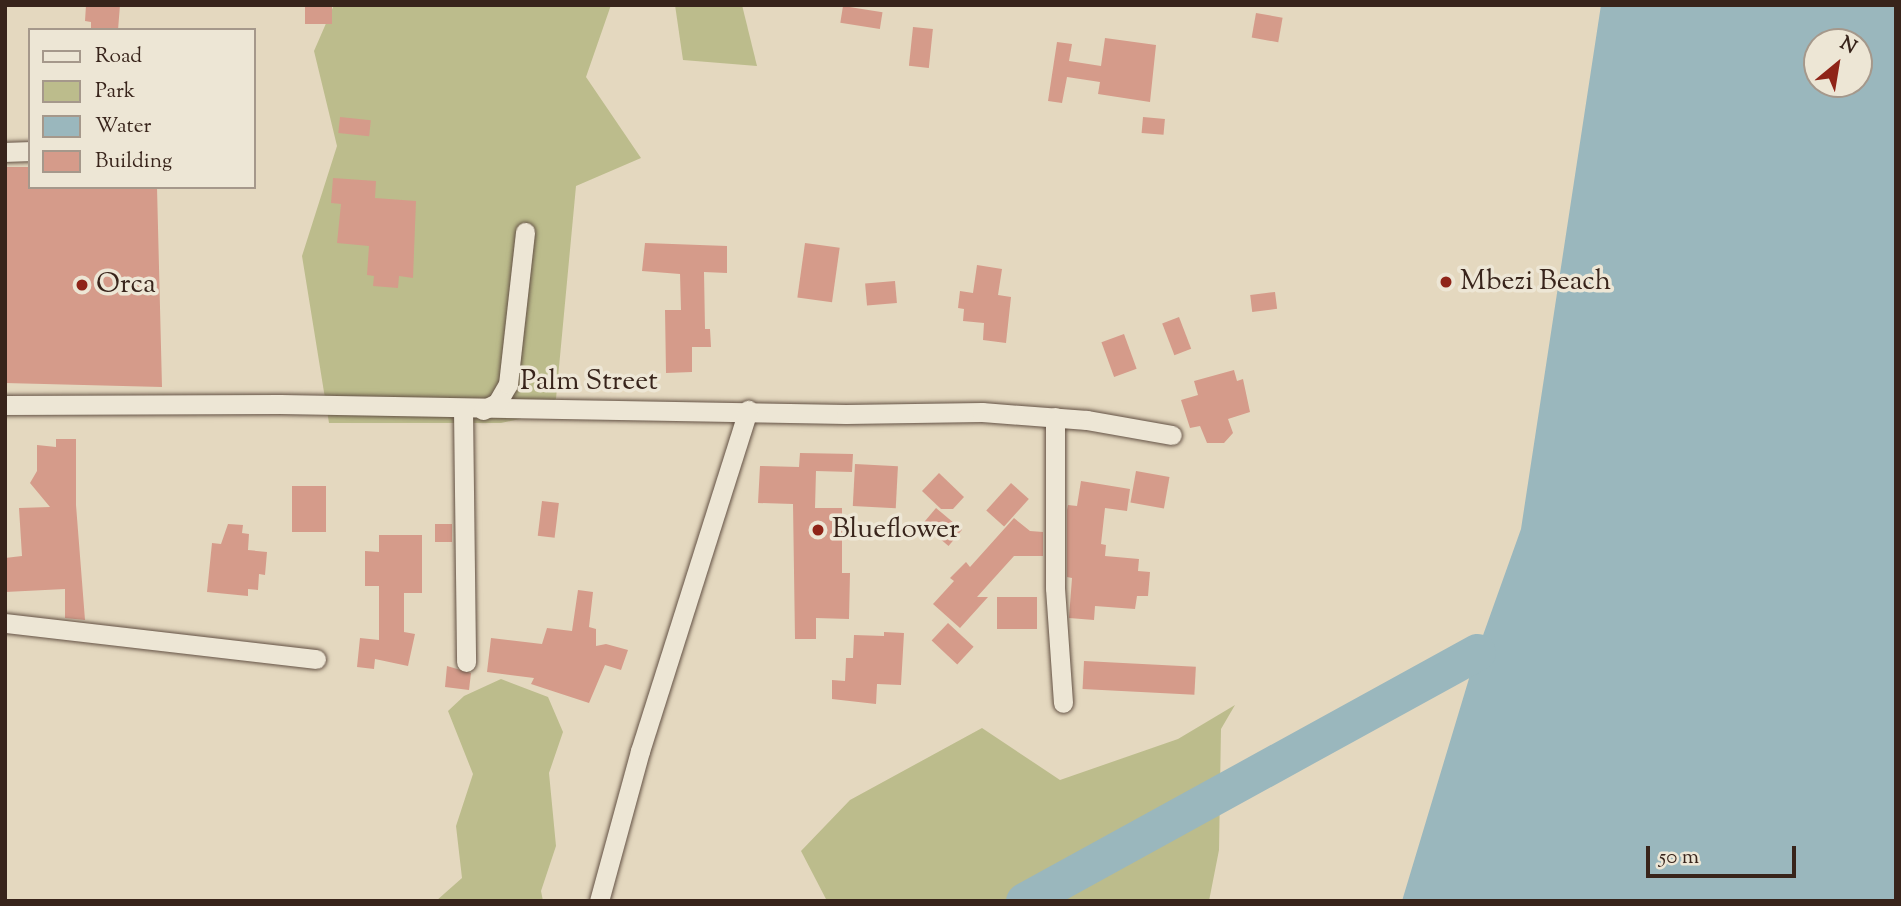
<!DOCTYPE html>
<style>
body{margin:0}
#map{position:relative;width:1901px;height:906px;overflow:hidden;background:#e4d8bf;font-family:"Sorts Mill Goudy",serif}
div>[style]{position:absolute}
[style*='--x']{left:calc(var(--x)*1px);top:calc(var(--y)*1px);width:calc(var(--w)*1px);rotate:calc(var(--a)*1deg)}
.green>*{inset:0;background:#bcbc8c}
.water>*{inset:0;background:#9ab7bd}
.river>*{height:37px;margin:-18.5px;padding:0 18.5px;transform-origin:18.5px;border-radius:18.5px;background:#9ab7bd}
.building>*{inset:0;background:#d59b8a;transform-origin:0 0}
.roads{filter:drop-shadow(0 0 2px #635144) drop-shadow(0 0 2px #635144)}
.street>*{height:19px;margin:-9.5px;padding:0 9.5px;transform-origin:9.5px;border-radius:9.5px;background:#ede6d5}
.dots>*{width:19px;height:19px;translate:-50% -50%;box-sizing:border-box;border:4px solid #ede6d5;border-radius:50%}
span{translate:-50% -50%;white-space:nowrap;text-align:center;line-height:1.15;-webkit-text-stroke:7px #ede6d5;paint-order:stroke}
.poi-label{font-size:28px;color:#38241b}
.left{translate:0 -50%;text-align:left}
.street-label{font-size:28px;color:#38241b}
.frame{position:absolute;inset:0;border:7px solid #38241b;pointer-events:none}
.legend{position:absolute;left:28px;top:28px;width:228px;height:161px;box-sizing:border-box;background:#ede6d5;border:2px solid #a5988b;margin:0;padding:9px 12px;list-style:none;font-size:21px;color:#38241b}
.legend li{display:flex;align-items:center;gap:14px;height:35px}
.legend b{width:35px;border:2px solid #a5988b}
.north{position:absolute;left:1803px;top:28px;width:70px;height:70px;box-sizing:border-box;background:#ede6d5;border:2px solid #a5988b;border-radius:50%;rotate:30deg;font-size:19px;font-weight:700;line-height:28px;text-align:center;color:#38241b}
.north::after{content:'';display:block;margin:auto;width:24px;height:32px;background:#8f2418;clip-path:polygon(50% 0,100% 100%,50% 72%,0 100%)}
.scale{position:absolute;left:1646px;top:846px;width:150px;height:32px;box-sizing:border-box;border:4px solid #38241b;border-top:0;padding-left:9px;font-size:21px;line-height:24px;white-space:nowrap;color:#38241b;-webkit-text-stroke:5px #ede6d5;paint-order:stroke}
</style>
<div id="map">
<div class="green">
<i style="clip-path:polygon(334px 5px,611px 5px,586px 77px,641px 158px,576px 186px,556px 399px,520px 419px,501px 423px,329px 423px,302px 256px,337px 146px,314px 51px)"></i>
<i style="clip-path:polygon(675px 5px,742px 5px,757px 66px,683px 60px)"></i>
<i style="clip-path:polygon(501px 679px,548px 697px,563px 732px,549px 773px,556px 846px,541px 891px,543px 901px,436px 901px,462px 878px,456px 826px,473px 774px,448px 711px,464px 696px)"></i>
<i style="clip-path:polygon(1235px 705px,1221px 729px,1219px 850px,1209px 901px,827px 901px,801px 851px,850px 800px,982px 728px,1060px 780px,1178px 739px)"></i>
</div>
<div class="water">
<i style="clip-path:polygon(evenodd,1601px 5px,1896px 5px,1896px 901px,1402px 901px,1477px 652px,1521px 529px,1601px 5px,1817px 42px,1859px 42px,1859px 84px,1817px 84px,1817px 42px)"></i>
</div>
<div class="river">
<i style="--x:1024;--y:901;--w:517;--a:-28.8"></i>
</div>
<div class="building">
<i style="clip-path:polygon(86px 5px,120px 5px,118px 30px,91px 30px,91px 22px,85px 21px)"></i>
<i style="left:305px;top:5px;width:27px;height:19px"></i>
<i style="left:843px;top:6px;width:40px;height:17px;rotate:9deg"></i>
<i style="left:1256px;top:13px;width:27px;height:25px;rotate:10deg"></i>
<i style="left:913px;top:27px;width:20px;height:39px;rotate:6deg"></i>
<i style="clip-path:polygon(1105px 38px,1156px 45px,1150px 102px,1098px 94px,1100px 82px,1067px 77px,1062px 103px,1048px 101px,1057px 42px,1072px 44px,1069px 61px,1101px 66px)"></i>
<i style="left:340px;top:117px;width:31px;height:16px;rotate:6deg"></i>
<i style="left:1143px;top:117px;width:22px;height:16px;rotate:5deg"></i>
<i style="clip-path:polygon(5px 167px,30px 167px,30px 187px,157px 187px,162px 387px,5px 383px)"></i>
<i style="clip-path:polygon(333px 178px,376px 181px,375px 198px,416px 201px,413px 278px,399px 276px,398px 288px,373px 286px,374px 276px,367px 275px,369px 246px,337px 243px,341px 204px,331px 203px)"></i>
<i style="clip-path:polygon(645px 243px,727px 246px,727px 273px,704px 272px,705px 329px,710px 329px,711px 347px,692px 347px,692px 372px,666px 373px,665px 310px,681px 310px,680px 274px,642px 271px)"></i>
<i style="left:805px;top:243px;width:35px;height:55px;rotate:8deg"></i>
<i style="clip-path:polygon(977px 265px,1002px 269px,998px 295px,1011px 297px,1006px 343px,983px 340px,984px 323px,963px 321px,964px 309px,958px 308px,960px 291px,973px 293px)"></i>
<i style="left:895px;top:281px;width:22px;height:30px;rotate:85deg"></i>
<i style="left:1275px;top:292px;width:17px;height:25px;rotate:83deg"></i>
<i style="left:1179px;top:317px;width:34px;height:18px;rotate:69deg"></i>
<i style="left:1124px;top:334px;width:37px;height:24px;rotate:70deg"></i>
<i style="clip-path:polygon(1234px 370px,1237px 381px,1243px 379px,1250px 412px,1228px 419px,1233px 433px,1224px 443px,1207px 443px,1200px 426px,1190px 428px,1181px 400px,1198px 395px,1194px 381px)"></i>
<i style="clip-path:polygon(56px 439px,76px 439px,76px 505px,85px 620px,65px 618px,65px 589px,5px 592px,5px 558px,22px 556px,19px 508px,50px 507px,30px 483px,37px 471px,37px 445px,56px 447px)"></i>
<i style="clip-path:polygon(800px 453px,853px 454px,852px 472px,816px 471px,815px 508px,842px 508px,842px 573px,850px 573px,849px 619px,816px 618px,816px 639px,795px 639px,793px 504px,758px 503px,760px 466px,799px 467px)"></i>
<i style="left:855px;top:464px;width:43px;height:42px;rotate:3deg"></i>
<i style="left:1136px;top:471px;width:34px;height:32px;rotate:10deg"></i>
<i style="clip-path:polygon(939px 473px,964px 497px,953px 509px,941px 509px,922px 491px)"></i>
<i style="clip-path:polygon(1081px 481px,1130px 489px,1127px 511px,1105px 508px,1101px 544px,1106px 545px,1105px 556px,1139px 559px,1138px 571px,1150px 572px,1148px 596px,1137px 596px,1135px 609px,1095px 606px,1094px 620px,1069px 618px,1072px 578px,1067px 577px,1067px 510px,1068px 505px,1077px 506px)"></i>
<i style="left:1011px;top:483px;width:24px;height:37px;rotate:42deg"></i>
<i style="left:292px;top:486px;width:34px;height:46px"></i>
<i style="left:542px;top:501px;width:17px;height:35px;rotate:7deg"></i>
<i style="left:936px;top:508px;width:34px;height:21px;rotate:40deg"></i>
<i style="clip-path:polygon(1014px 518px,1030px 531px,1043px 532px,1043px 556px,1014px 556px,977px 597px,988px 597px,960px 628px,933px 604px,954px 581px,950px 578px,966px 562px,970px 567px)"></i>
<i style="clip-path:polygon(228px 524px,243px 525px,242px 533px,249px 534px,248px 550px,267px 552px,265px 575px,259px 574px,258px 590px,248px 589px,248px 596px,207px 592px,212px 543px,221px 544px)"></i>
<i style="left:435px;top:524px;width:17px;height:18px"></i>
<i style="clip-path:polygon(379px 535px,422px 535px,422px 593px,404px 593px,404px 632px,415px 634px,408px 666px,375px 659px,374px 669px,357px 667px,360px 638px,379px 640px,379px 586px,365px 586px,365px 551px,379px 552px)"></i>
<i style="clip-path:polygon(578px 590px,593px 592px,589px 627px,596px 629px,596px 646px,606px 644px,628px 650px,621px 670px,605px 665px,589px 703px,531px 684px,534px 678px,487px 672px,491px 638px,542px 644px,547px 628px,572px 631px)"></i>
<i style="left:997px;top:597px;width:40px;height:32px"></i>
<i style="left:948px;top:623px;width:35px;height:24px;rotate:43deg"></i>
<i style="clip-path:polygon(884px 632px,904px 633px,901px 685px,877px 684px,876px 704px,832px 699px,832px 680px,845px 681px,846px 658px,853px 658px,854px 635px,884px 636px)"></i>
<i style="left:1084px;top:661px;width:112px;height:28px;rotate:3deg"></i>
<i style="clip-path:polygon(447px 666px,471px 673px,469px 690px,445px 687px)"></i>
</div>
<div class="roads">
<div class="street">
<i style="--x:5;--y:152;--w:25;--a:-2"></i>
<i style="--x:5;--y:405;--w:275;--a:-0.2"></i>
<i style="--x:280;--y:404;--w:566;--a:1.01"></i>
<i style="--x:846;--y:414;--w:136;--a:-0.8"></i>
<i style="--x:982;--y:412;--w:105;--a:4.4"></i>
<i style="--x:1087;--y:420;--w:86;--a:10"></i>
<i style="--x:463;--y:409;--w:253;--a:89.3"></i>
<i style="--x:483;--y:410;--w:16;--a:-27"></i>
<i style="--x:497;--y:403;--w:22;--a:-60"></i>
<i style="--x:508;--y:384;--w:153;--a:-83.6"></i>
<i style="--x:1055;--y:417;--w:171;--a:90"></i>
<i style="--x:1055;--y:588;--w:115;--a:86"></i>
<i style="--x:5;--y:623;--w:313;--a:6.6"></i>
<i style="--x:599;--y:901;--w:156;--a:-74.7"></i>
<i style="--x:640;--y:751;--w:358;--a:-72.4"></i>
</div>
</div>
<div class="dots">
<i style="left:1446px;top:282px;background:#8f2418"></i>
<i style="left:82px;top:285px;background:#8f2418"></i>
<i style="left:818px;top:530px;background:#8f2418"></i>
</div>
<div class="poi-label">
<span class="left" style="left:1460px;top:282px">Mbezi Beach</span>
<span class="left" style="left:96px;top:285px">Orca</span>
<span class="left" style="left:832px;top:530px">Blueflower</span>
</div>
<div class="street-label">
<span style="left:589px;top:382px">Palm Street</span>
</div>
<div class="frame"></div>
<ul class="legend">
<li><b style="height:9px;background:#ede6d5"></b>Road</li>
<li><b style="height:19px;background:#bcbc8c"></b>Park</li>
<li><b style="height:19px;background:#9ab7bd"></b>Water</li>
<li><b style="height:19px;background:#d59b8a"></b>Building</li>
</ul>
<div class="north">N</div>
<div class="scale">50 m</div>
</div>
